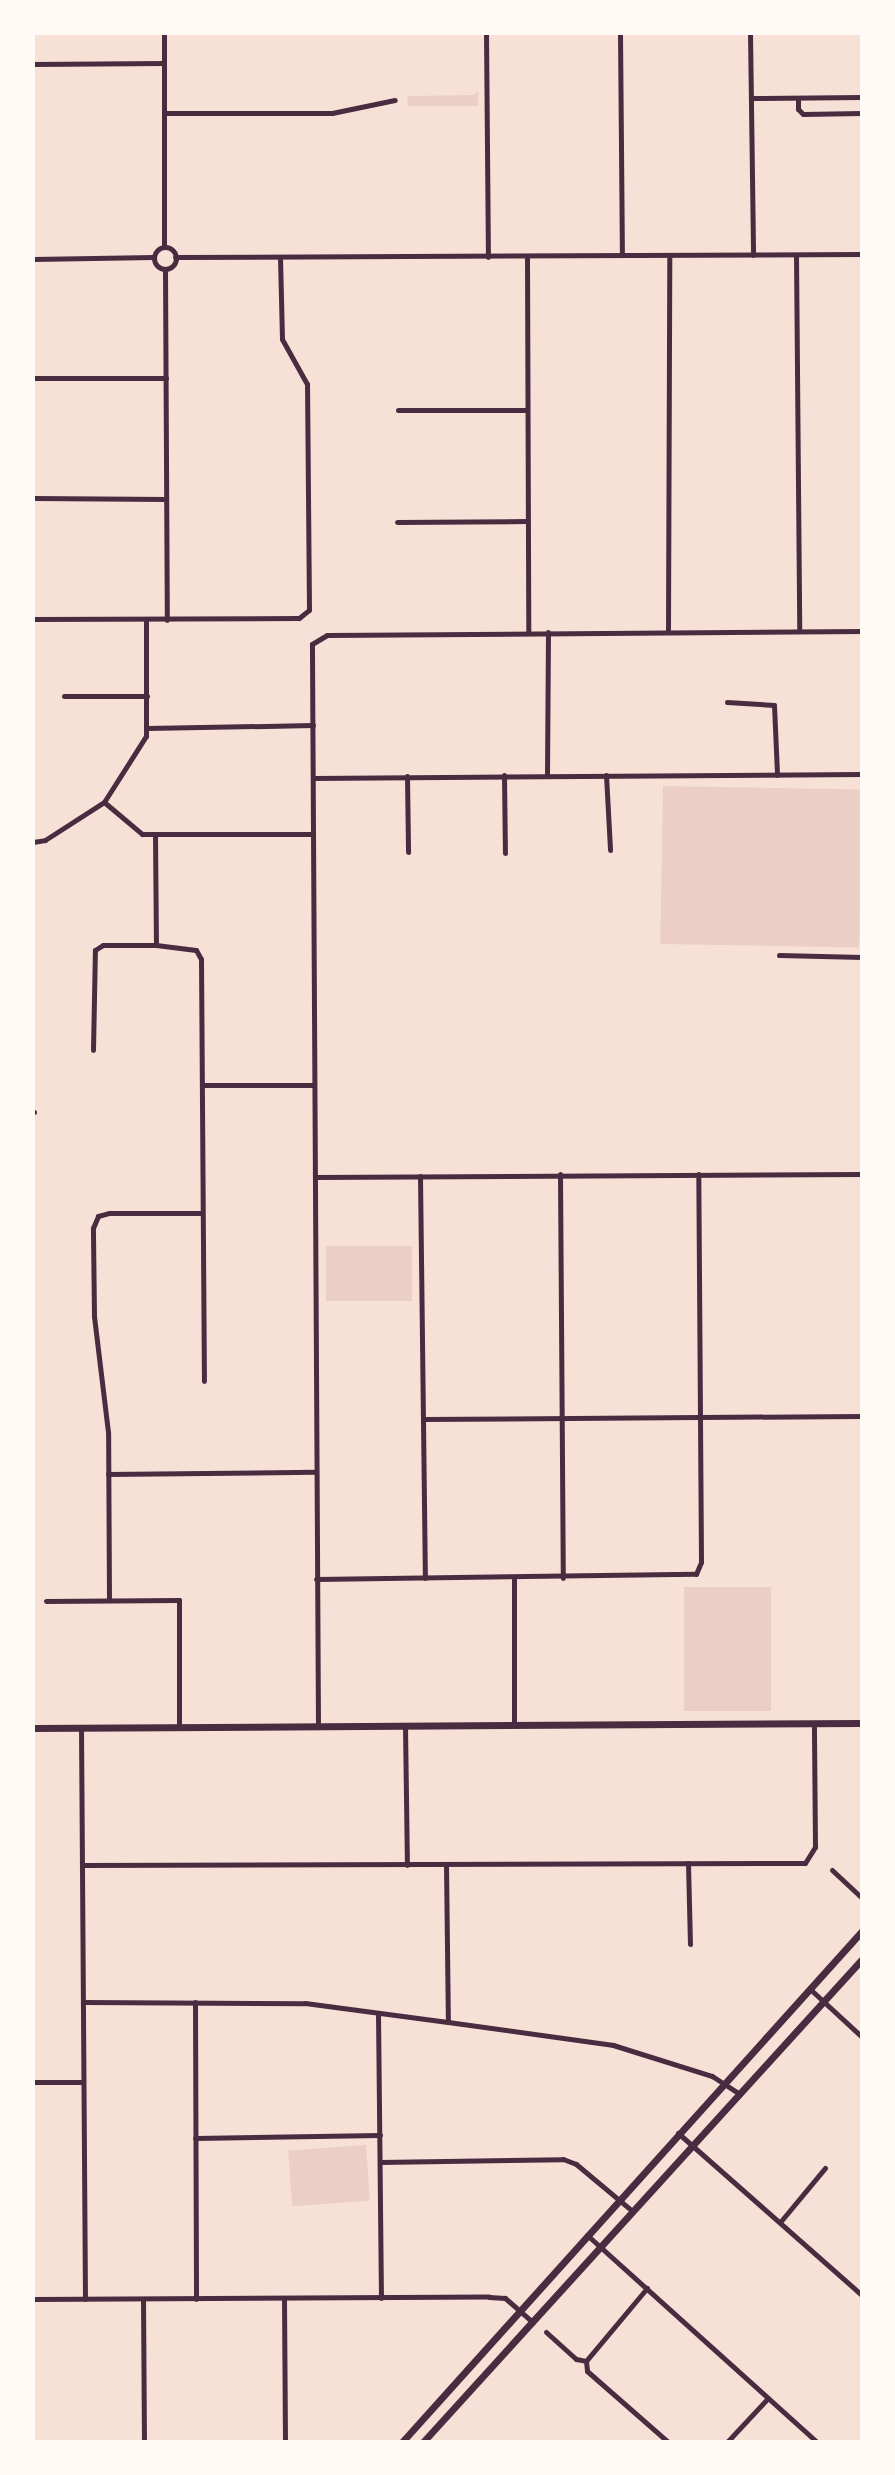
<!DOCTYPE html>
<style>
body{margin:0}
#map{position:relative;width:895px;height:2475px;overflow:hidden;background:#f7e1d7;font-family:Karla,sans-serif}
div>[style]{position:absolute}
[style*='--x']{left:calc(var(--x)*1px);top:calc(var(--y)*1px);width:calc(var(--w)*1px);rotate:calc(var(--a)*1deg)}
.green>*{inset:0;background:#ebcfc5;transform-origin:0 0}
.minor>*{height:5px;margin:-2.5px;padding:0 2.5px;transform-origin:2.5px;border-radius:2.5px;background:#4a2c40}
.minor>.ring{margin:-2.5px;padding:0;box-sizing:content-box;background:none;border:5px solid #4a2c40;border-radius:50%}
.secondary>*{height:7px;margin:-3.5px;padding:0 3.5px;transform-origin:3.5px;border-radius:3.5px;background:#4a2c40}
span{translate:-50% -50%;white-space:nowrap;text-align:center;line-height:1.15;-webkit-text-stroke:7px #fffaf5;paint-order:stroke}
.frame{position:absolute;inset:0;border:35px solid #fffaf5;pointer-events:none}
</style>
<div id="map">
<div class="green">
<i style="clip-path:polygon(478px 91px,478px 106px,408px 106px,407px 96px,474px 95px)"></i>
<i style="left:663px;top:786px;width:199px;height:158px;rotate:1deg"></i>
<i style="left:326px;top:1246px;width:86px;height:55px"></i>
<i style="left:684px;top:1587px;width:87px;height:124px"></i>
<i style="left:366px;top:2145px;width:56px;height:78px;rotate:86deg"></i>
</div>
<div class="minor">
<i style="--x:164;--y:33;--w:214;--a:90"></i>
<i style="--x:486;--y:33;--w:224;--a:89.5"></i>
<i style="--x:620;--y:33;--w:222;--a:89.5"></i>
<i style="--x:750;--y:33;--w:222;--a:89.2"></i>
<i style="--x:33;--y:64;--w:131;--a:-0.4"></i>
<i style="--x:751;--y:98;--w:111;--a:-0.5"></i>
<i style="--x:798;--y:98;--w:11;--a:90"></i>
<i style="--x:798;--y:109;--w:7;--a:45"></i>
<i style="--x:803;--y:114;--w:59;--a:-1"></i>
<i style="--x:164;--y:113;--w:168;--a:0"></i>
<i style="--x:332;--y:113;--w:64;--a:-11.7"></i>
<i class="ring" style="left:154px;top:247px;width:17px;height:17px"></i>
<i style="--x:796;--y:255;--w:376;--a:89.5"></i>
<i style="--x:527;--y:256;--w:376;--a:89.8"></i>
<i style="--x:175;--y:257;--w:687;--a:-0.25"></i>
<i style="--x:33;--y:259;--w:121;--a:-0.9"></i>
<i style="--x:165;--y:269;--w:351;--a:89.7"></i>
<i style="--x:33;--y:378;--w:133;--a:0"></i>
<i style="--x:398;--y:410;--w:129;--a:0"></i>
<i style="--x:33;--y:498;--w:133;--a:0.4"></i>
<i style="--x:397;--y:522;--w:130;--a:-0.4"></i>
<i style="--x:33;--y:619;--w:266;--a:-0.2"></i>
<i style="--x:299;--y:618;--w:13;--a:-39"></i>
<i style="--x:309;--y:610;--w:226;--a:-90.5"></i>
<i style="--x:307;--y:384;--w:51;--a:-119.1"></i>
<i style="--x:282;--y:339;--w:80;--a:-91.4"></i>
<i style="--x:668;--y:631;--w:375;--a:-89.8"></i>
<i style="--x:64;--y:696;--w:83;--a:0"></i>
<i style="--x:727;--y:702;--w:47;--a:3.7"></i>
<i style="--x:774;--y:705;--w:70;--a:87.5"></i>
<i style="--x:147;--y:728;--w:166;--a:-1"></i>
<i style="--x:504;--y:775;--w:78;--a:89.3"></i>
<i style="--x:547;--y:775;--w:143;--a:-89.6"></i>
<i style="--x:606;--y:775;--w:75;--a:86.9"></i>
<i style="--x:407;--y:776;--w:76;--a:89.2"></i>
<i style="--x:313;--y:778;--w:549;--a:-0.42"></i>
<i style="--x:104;--y:802;--w:50;--a:40.1"></i>
<i style="--x:142;--y:834;--w:171;--a:0"></i>
<i style="--x:155;--y:834;--w:111;--a:89.5"></i>
<i style="--x:33;--y:842;--w:12;--a:-9"></i>
<i style="--x:45;--y:840;--w:70;--a:-32.8"></i>
<i style="--x:104;--y:802;--w:78;--a:-57.5"></i>
<i style="--x:146;--y:736;--w:117;--a:-90"></i>
<i style="--x:779;--y:955;--w:83;--a:1.4"></i>
<i style="--x:93;--y:1050;--w:100;--a:-88.9"></i>
<i style="--x:95;--y:950;--w:9;--a:-32"></i>
<i style="--x:103;--y:945;--w:53;--a:0"></i>
<i style="--x:156;--y:945;--w:40;--a:7.1"></i>
<i style="--x:196;--y:950;--w:10;--a:61"></i>
<i style="--x:201;--y:959;--w:422;--a:89.6"></i>
<i style="--x:202;--y:1085;--w:112;--a:0"></i>
<i style="--x:33;--y:1112;--w:1;--a:0"></i>
<i style="--x:560;--y:1174;--w:404;--a:89.6"></i>
<i style="--x:420;--y:1176;--w:402;--a:89.3"></i>
<i style="--x:315;--y:1177;--w:547;--a:-0.31"></i>
<i style="--x:423;--y:1419;--w:439;--a:-0.4"></i>
<i style="--x:108;--y:1474;--w:208;--a:-0.6"></i>
<i style="--x:316;--y:1579;--w:380;--a:-0.8"></i>
<i style="--x:696;--y:1574;--w:13;--a:-67"></i>
<i style="--x:701;--y:1562;--w:388;--a:-90.4"></i>
<i style="--x:109;--y:1600;--w:168;--a:-90.3"></i>
<i style="--x:108;--y:1432;--w:117;--a:-96.9"></i>
<i style="--x:94;--y:1316;--w:88;--a:-90.7"></i>
<i style="--x:93;--y:1228;--w:13;--a:-67"></i>
<i style="--x:98;--y:1216;--w:11;--a:-15"></i>
<i style="--x:109;--y:1213;--w:93;--a:0"></i>
<i style="--x:46;--y:1601;--w:133;--a:-0.4"></i>
<i style="--x:179;--y:1600;--w:127;--a:90"></i>
<i style="--x:514;--y:1725;--w:147;--a:-90"></i>
<i style="--x:318;--y:1726;--w:1082;--a:-90.32"></i>
<i style="--x:312;--y:644;--w:17;--a:-31"></i>
<i style="--x:327;--y:635;--w:535;--a:-0.43"></i>
<i style="--x:405;--y:1726;--w:139;--a:89.2"></i>
<i style="--x:81;--y:1727;--w:572;--a:89.6"></i>
<i style="--x:688;--y:1863;--w:81;--a:88.6"></i>
<i style="--x:82;--y:1865;--w:723;--a:-0.16"></i>
<i style="--x:805;--y:1863;--w:19;--a:-58"></i>
<i style="--x:815;--y:1847;--w:124;--a:-90.5"></i>
<i style="--x:446;--y:1865;--w:157;--a:89.3"></i>
<i style="--x:832;--y:1870;--w:41;--a:43"></i>
<i style="--x:810;--y:1989;--w:71;--a:42.7"></i>
<i style="--x:83;--y:2002;--w:222;--a:0.3"></i>
<i style="--x:305;--y:2003;--w:144;--a:7.6"></i>
<i style="--x:448;--y:2022;--w:167;--a:7.9"></i>
<i style="--x:613;--y:2045;--w:104;--a:17.4"></i>
<i style="--x:712;--y:2076;--w:31;--a:33"></i>
<i style="--x:195;--y:2002;--w:297;--a:89.8"></i>
<i style="--x:378;--y:2013;--w:285;--a:89.4"></i>
<i style="--x:33;--y:2082;--w:50;--a:0"></i>
<i style="--x:678;--y:2133;--w:245;--a:41.4"></i>
<i style="--x:195;--y:2138;--w:185;--a:-0.9"></i>
<i style="--x:380;--y:2162;--w:183;--a:-0.9"></i>
<i style="--x:563;--y:2159;--w:14;--a:21"></i>
<i style="--x:576;--y:2164;--w:72;--a:39.9"></i>
<i style="--x:781;--y:2221;--w:69;--a:-50.3"></i>
<i style="--x:587;--y:2235;--w:309;--a:42"></i>
<i style="--x:647;--y:2288;--w:95;--a:129.9"></i>
<i style="--x:586;--y:2361;--w:10;--a:84"></i>
<i style="--x:587;--y:2371;--w:108;--a:41.2"></i>
<i style="--x:33;--y:2299;--w:456;--a:-0.3"></i>
<i style="--x:489;--y:2297;--w:16;--a:4"></i>
<i style="--x:505;--y:2298;--w:37;--a:41"></i>
<i style="--x:143;--y:2299;--w:143;--a:89.6"></i>
<i style="--x:284;--y:2299;--w:143;--a:89.6"></i>
<i style="--x:546;--y:2332;--w:40;--a:42"></i>
<i style="--x:576;--y:2359;--w:10;--a:11"></i>
<i style="--x:727;--y:2442;--w:60;--a:-47"></i>
</div>
<div class="secondary">
<i style="--x:33;--y:1728;--w:829;--a:-0.35"></i>
<i style="--x:402;--y:2442;--w:688;--a:-48.01"></i>
<i style="--x:423;--y:2442;--w:653;--a:-47.73"></i>
</div>
<div class="frame"></div>
</div>
